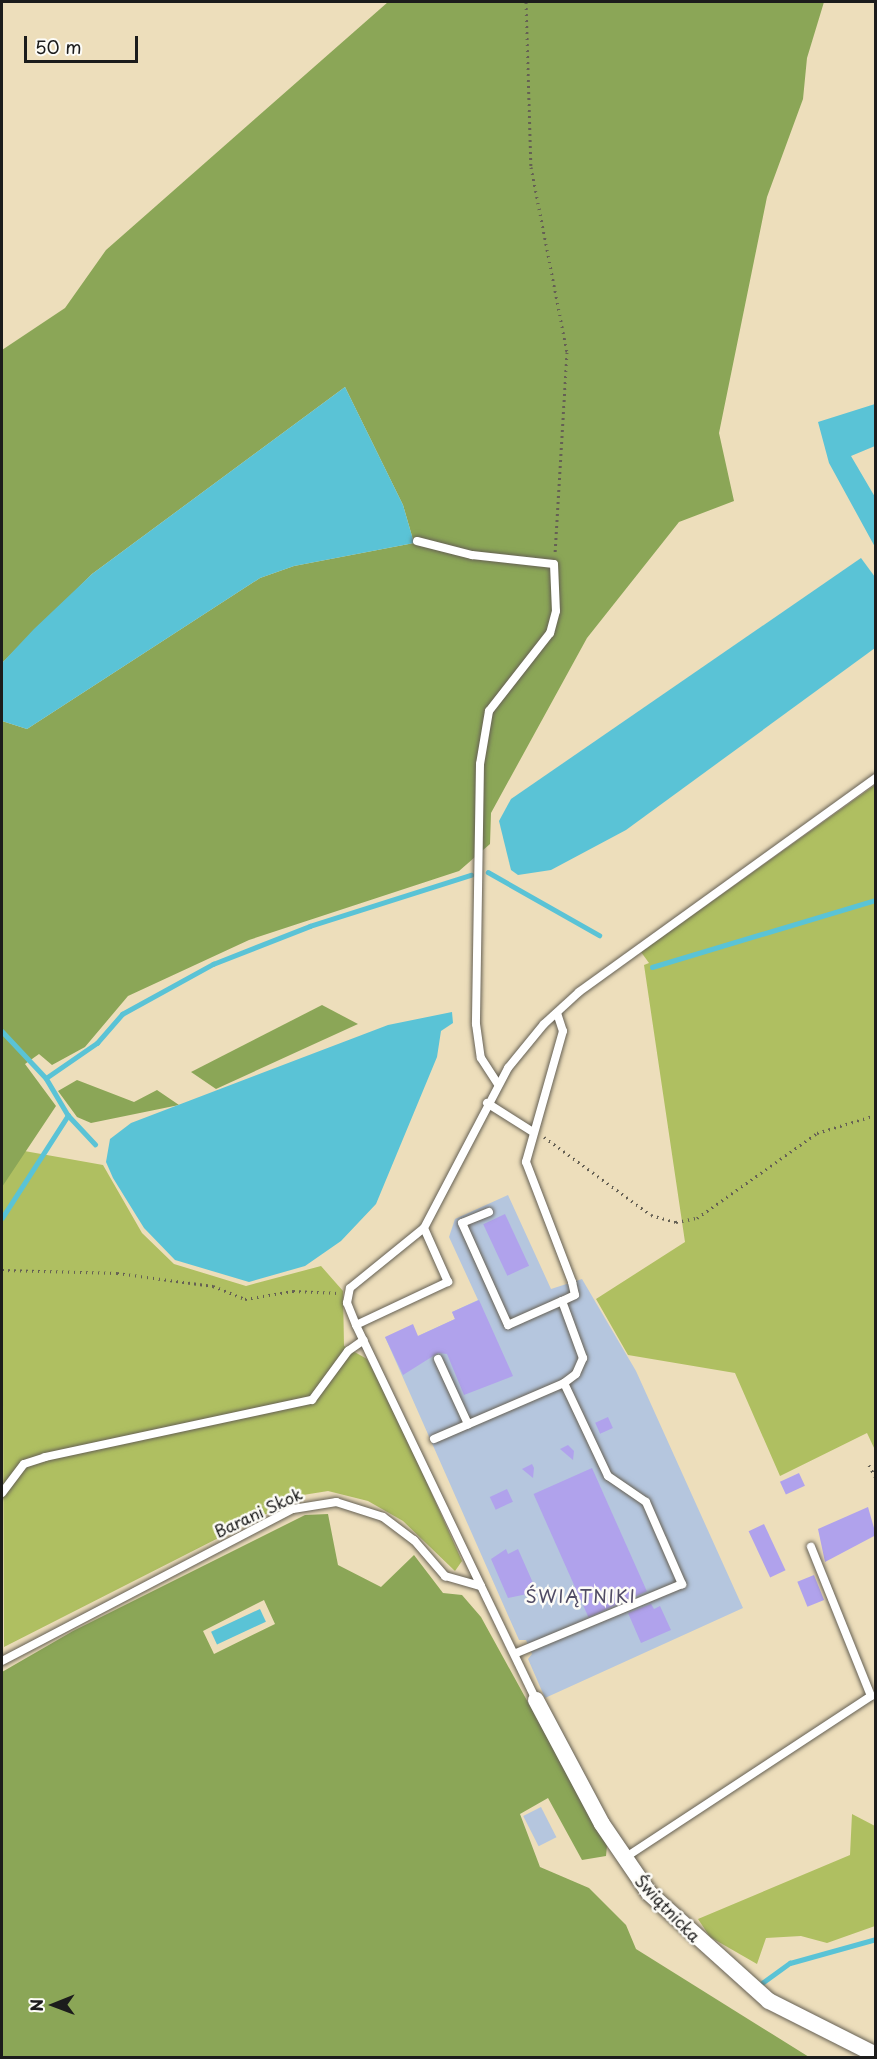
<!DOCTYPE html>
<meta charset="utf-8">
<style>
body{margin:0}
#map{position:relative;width:877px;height:2059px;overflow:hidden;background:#eddebb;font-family:"Playpen Sans",sans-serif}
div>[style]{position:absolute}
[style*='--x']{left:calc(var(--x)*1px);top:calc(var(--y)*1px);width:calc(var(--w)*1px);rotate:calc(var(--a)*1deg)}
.industrial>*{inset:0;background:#b5c6de;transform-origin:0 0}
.green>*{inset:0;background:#afbf61}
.forest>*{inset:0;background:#8ba657}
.water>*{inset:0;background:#5ac3d6;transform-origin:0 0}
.stream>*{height:4.5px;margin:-2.25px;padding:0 2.25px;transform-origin:2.25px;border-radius:2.25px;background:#5ac3d6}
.building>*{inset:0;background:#b0a2ec;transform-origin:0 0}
.path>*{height:3px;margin-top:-1.5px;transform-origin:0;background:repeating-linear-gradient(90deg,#656054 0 1.5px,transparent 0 6px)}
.roads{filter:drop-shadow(0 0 2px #656054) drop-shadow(0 0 2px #656054)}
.lane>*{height:8px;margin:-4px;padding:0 4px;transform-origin:4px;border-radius:4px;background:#fff}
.street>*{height:16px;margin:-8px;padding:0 8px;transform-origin:8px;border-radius:8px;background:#fff}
span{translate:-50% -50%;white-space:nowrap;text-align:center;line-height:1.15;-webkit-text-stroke:5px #fdfcf7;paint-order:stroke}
.street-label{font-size:16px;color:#1c1c1c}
.neighbourhood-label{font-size:18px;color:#504b65;letter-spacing:1.5px}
.frame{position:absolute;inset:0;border:3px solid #1c1c1c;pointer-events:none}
.north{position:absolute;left:24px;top:1975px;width:60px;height:60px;-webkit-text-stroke:4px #fdfcf7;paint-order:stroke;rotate:269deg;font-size:16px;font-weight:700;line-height:24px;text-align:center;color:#1c1c1c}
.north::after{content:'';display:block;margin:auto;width:21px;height:27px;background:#1c1c1c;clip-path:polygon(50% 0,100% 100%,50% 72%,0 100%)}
.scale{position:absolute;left:24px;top:36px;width:114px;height:27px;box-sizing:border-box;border:3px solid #1c1c1c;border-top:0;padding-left:8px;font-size:18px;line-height:21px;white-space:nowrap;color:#1c1c1c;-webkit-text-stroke:4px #fdfcf7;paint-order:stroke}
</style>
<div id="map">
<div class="industrial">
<i style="clip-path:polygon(508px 1195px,551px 1289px,582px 1279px,636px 1371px,743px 1608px,545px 1698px,528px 1659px,532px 1654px,526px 1640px,519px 1640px,385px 1337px,418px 1336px,455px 1319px,452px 1312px,478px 1300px,449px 1237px,455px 1219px)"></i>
<i style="left:541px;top:1807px;width:34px;height:20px;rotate:63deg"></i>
</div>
<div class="green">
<i style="clip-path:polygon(875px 785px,875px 1450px,867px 1433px,780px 1476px,735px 1373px,628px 1355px,596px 1299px,685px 1242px,644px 965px,649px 963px,641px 952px)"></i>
<i style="clip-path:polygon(2px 1147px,103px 1165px,142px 1233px,174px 1264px,246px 1286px,321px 1266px,343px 1291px,344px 1346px,367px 1359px,392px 1405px,462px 1561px,455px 1571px,403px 1521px,368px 1501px,328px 1491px,303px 1495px,4px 1647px)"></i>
<i style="clip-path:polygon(852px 1814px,875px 1826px,875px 1926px,827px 1943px,801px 1936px,766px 1938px,757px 1964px,710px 1937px,698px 1919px,850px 1855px)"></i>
</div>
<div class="forest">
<i style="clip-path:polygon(388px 2px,824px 2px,807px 58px,803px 99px,767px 197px,719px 433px,734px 501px,679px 522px,587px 638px,491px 813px,490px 844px,459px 871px,249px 940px,128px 996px,85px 1047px,52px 1065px,39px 1054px,25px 1064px,56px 1106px,2px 1187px,2px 721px,27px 729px,260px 578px,294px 566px,414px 543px,403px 505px,345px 387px,92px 574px,2px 663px,2px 350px,65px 308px,106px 250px)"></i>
<i style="clip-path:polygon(322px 1005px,358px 1024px,216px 1089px,191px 1072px)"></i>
<i style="clip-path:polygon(77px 1080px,134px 1102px,157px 1090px,179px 1105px,91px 1123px,77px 1117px,58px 1091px)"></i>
<i style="clip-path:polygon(evenodd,328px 1514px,338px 1565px,381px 1587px,414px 1555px,443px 1593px,462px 1595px,481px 1617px,607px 1846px,606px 1856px,582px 1860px,548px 1798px,520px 1814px,540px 1867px,589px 1888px,626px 1925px,636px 1949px,809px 2057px,2px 2057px,2px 1672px,73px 1631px,305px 1515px,328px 1514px,264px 1600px,275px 1624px,214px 1654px,203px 1631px,264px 1600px)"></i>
</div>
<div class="water">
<i style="clip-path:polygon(345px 387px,403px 505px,414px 543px,294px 566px,260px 578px,27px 729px,2px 721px,2px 663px,34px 629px,92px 574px)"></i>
<i style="clip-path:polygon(875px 404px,875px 446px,851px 456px,875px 497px,875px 547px,829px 463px,818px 422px)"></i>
<i style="clip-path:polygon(861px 558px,875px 577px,875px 648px,626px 830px,551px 870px,518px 875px,511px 870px,499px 821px,511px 799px)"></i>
<i style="clip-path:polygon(452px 1012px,453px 1023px,441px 1031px,437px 1057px,376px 1204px,341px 1241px,305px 1266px,249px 1282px,175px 1260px,144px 1228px,113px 1178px,106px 1162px,110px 1139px,131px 1123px,388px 1025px)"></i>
<i style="left:260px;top:1609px;width:14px;height:54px;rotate:65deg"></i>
</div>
<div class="stream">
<i style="--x:488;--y:872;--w:128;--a:29.6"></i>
<i style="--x:652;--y:967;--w:234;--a:-16.7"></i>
<i style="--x:2;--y:1031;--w:64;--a:46.9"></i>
<i style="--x:46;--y:1078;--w:43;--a:59.3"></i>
<i style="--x:68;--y:1115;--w:40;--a:47"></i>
<i style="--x:46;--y:1078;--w:62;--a:-34.5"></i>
<i style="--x:97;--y:1043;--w:38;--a:-49"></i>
<i style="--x:122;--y:1014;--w:104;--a:-28.8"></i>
<i style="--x:213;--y:964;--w:104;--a:-21.4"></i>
<i style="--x:310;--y:926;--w:169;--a:-17.6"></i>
<i style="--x:2;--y:1218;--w:122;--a:-57.3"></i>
<i style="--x:762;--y:1983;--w:34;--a:-36"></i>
<i style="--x:790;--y:1963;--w:89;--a:-15.6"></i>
</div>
<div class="building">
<i style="left:505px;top:1214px;width:57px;height:24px;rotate:65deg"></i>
<i style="clip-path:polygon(479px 1300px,513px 1376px,464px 1395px,447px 1354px,438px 1353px,403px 1375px,385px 1337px,413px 1324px,418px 1336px,455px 1319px,452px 1312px)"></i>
<i style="left:608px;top:1417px;width:12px;height:14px;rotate:66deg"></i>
<i style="clip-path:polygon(568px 1445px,574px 1451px,573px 1460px,560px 1449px)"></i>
<i style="clip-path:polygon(532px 1464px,534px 1468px,533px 1478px,522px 1469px)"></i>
<i style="left:592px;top:1468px;width:135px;height:64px;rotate:66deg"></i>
<i style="left:799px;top:1473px;width:14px;height:21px;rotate:65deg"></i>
<i style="left:507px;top:1489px;width:14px;height:19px;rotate:65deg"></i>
<i style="clip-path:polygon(868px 1507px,876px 1535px,825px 1562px,818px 1529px)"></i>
<i style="left:764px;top:1524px;width:51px;height:17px;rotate:65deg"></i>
<i style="clip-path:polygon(506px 1549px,508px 1554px,518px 1549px,537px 1592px,508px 1598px,491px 1559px)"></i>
<i style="left:814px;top:1575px;width:27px;height:18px;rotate:68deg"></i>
<i style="clip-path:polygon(651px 1604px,654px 1609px,660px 1606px,671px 1630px,641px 1643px,628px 1613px)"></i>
</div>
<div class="path">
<i style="--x:526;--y:2;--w:165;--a:88.3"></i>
<i style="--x:531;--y:167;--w:188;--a:79"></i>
<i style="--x:567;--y:352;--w:201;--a:93.4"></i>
<i style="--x:544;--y:1137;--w:132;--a:36.1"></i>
<i style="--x:651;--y:1215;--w:26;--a:16"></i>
<i style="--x:676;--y:1222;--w:21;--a:-11"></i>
<i style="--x:697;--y:1218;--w:147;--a:-35.3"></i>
<i style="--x:817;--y:1133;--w:62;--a:-17"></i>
<i style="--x:2;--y:1270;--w:115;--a:1.5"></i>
<i style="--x:117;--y:1273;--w:97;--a:7.7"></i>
<i style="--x:213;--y:1286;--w:35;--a:22"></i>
<i style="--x:245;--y:1299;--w:49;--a:-9.5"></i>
<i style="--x:293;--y:1291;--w:45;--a:2.5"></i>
<i style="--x:869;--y:1465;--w:15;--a:62"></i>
</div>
<div class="roads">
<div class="lane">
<i style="--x:417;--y:541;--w:57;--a:14.3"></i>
<i style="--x:472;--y:555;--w:82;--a:6.3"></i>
<i style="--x:554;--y:564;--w:47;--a:87.6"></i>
<i style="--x:556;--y:611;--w:23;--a:105"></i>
<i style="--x:550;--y:633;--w:99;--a:128"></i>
<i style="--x:489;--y:711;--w:54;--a:99.6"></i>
<i style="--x:480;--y:764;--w:260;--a:90.9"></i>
<i style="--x:476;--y:1024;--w:34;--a:82"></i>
<i style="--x:481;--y:1058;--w:31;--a:57"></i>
<i style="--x:557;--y:1013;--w:19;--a:72"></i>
<i style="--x:563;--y:1031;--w:136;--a:105.8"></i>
<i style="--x:526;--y:1162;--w:129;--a:69"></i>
<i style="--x:572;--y:1282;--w:13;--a:77"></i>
<i style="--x:575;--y:1295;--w:14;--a:155"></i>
<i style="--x:487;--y:1103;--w:54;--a:32.2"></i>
<i style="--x:489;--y:1212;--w:29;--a:158"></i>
<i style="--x:462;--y:1223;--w:112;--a:65.7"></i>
<i style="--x:508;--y:1325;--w:59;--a:-24"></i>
<i style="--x:562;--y:1301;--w:61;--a:69.8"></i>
<i style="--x:583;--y:1358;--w:17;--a:114"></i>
<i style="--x:576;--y:1374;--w:15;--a:143"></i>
<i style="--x:564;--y:1383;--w:103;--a:64.7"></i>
<i style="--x:608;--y:1476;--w:46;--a:34.4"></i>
<i style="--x:646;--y:1502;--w:90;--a:66.3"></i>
<i style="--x:682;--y:1584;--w:180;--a:157.4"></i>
<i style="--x:356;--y:1325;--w:102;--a:-25.1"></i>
<i style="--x:448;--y:1282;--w:59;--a:-114"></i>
<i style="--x:438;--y:1359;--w:72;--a:65.2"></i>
<i style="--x:434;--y:1439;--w:142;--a:-23.3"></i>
<i style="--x:2;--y:1493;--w:36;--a:-53"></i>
<i style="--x:24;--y:1464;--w:22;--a:-18"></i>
<i style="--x:45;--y:1457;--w:273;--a:-12.1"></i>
<i style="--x:312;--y:1400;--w:61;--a:-53.7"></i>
<i style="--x:348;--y:1351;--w:19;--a:-35"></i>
<i style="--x:481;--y:1586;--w:289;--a:-115.6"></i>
<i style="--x:356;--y:1325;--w:24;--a:-112"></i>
<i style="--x:347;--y:1303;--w:15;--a:-79"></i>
<i style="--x:350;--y:1288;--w:95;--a:-39"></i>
<i style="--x:424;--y:1228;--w:181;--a:-62.3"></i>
<i style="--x:508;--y:1068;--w:57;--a:-50.7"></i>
<i style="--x:544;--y:1024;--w:47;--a:-42.4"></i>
<i style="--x:579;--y:992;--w:366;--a:-35.8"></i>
<i style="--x:2;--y:1661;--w:328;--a:-27.6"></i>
<i style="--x:293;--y:1509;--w:44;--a:-9.2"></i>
<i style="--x:336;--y:1502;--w:49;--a:17.7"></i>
<i style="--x:383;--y:1517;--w:39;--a:37"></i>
<i style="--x:414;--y:1540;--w:48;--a:49.3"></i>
<i style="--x:445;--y:1576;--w:37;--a:16"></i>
<i style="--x:481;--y:1586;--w:127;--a:64.2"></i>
<i style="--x:623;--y:1859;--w:297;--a:-33.3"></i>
<i style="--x:871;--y:1696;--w:161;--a:-111.9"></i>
</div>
<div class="street">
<i style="--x:536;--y:1700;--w:140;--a:62"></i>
<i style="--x:602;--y:1824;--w:83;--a:55.7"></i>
<i style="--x:649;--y:1893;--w:161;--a:42"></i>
<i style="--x:769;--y:2001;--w:120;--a:26.8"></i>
</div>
</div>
<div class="street-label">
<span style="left:258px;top:1512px;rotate:-25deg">Barani Skok</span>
<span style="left:668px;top:1908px;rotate:46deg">Świątnicka</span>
</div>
<div class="neighbourhood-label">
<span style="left:581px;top:1596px">ŚWIĄTNIKI</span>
</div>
<div class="frame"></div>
<div class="north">N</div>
<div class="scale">50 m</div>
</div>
